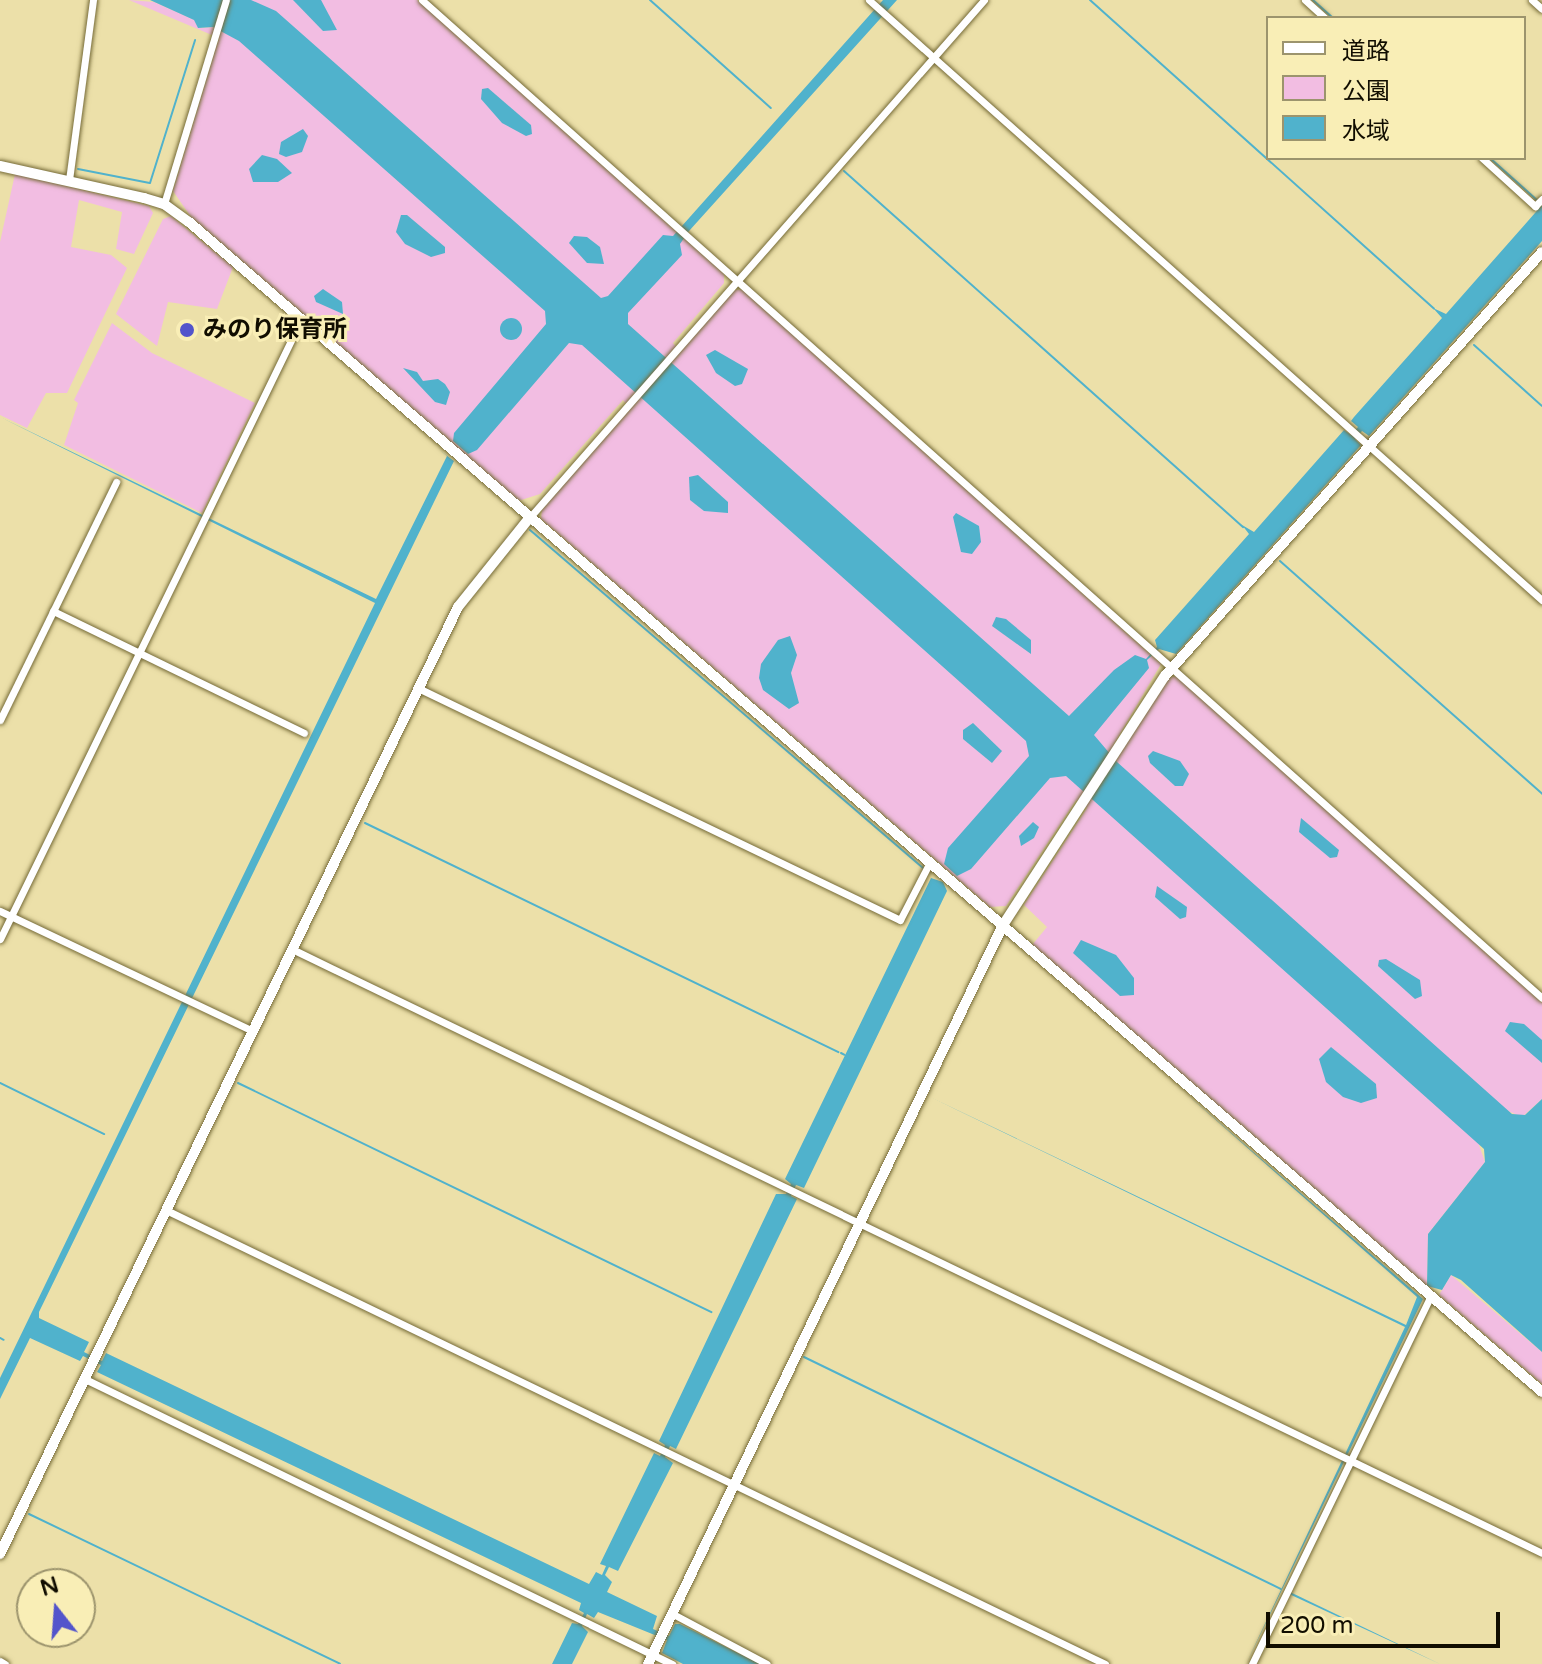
<!DOCTYPE html>
<meta charset="utf-8">
<style>
body{margin:0}
#map{position:relative;width:1542px;height:1664px;overflow:hidden;background:#ece0a9;font-family:"Varela Round","Noto Sans JP",sans-serif}
div>[style]{position:absolute}
[style*='--x']{left:calc(var(--x)*1px);top:calc(var(--y)*1px);width:calc(var(--w)*1px);rotate:calc(var(--a)*1deg)}
.green>*{inset:0;background:#f2bde2}
.water>*{inset:0;background:#50b2cc}
.round{border-radius:50%}
.stream>*{height:2px;margin:-1px;padding:0 1px;transform-origin:1px;border-radius:1px;background:#50b2cc}
.roads{filter:drop-shadow(0 0 2px #756a37) drop-shadow(0 0 2px #756a37)}
.street>*{height:7px;margin:-3.5px;padding:0 3.5px;transform-origin:3.5px;border-radius:3.5px;background:#fff}
.secondary>*{height:10px;margin:-5px;padding:0 5px;transform-origin:5px;border-radius:5px;background:#fff}
.dots>*{width:22px;height:22px;translate:-50% -50%;box-sizing:border-box;border:4px solid #f9eeb6;border-radius:50%}
span{translate:-50% -50%;white-space:nowrap;text-align:center;line-height:1.15;-webkit-text-stroke:6px #f9eeb6;paint-order:stroke}
.poi-label{font-size:24px;color:#110d00;font-weight:700}
.left{translate:0 -50%;text-align:left}
.legend{position:absolute;left:1266px;top:16px;width:260px;height:144px;box-sizing:border-box;background:#f9eeb6;border:2px solid #9c946d;margin:0;padding:10px 14px;list-style:none;font-size:24px;color:#110d00}
.legend li{display:flex;align-items:center;gap:16px;height:40px}
.legend b{width:40px;border:2px solid #9c946d}
.north{position:absolute;left:16px;top:1568px;width:80px;height:80px;box-sizing:border-box;background:#f9eeb6;border:2px solid #9c946d;border-radius:50%;rotate:343deg;font-size:22px;font-weight:700;line-height:32px;text-align:center;color:#110d00}
.north::after{content:'';display:block;margin:auto;width:28px;height:36px;background:#5354cb;clip-path:polygon(50% 0,100% 100%,50% 72%,0 100%)}
.scale{position:absolute;left:1266px;top:1612px;width:234px;height:36px;box-sizing:border-box;border:4px solid #110d00;border-top:0;padding-left:10px;font-size:24px;line-height:28px;white-space:nowrap;color:#110d00;-webkit-text-stroke:6px #f9eeb6;paint-order:stroke}
</style>
<div id="map">
<div class="green">
<i style="clip-path:polygon(129px 0,154px 2px,195px 20px,200px 28px,213px 27px,232px 0,417px 0,724px 274px,724px 283px,673px 343px,679px 350px,731px 290px,743px 290px,1161px 664px,1114px 744px,1120px 751px,1169px 678px,1176px 676px,1542px 1003px,1542px 1099px,1522px 1117px,1508px 1111px,1479px 1145px,1485px 1162px,1428px 1234px,1427px 1286px,1032px 945px,1047px 927px,1024px 905px,1087px 808px,1076px 800px,1006px 906px,990px 907px,541px 519px,542px 510px,630px 408px,623px 400px,540px 494px,518px 501px,191px 217px,173px 191px,219px 38px)"></i>
<i style="clip-path:polygon(15px 174px,149px 206px,153px 213px,134px 254px,116px 249px,122px 212px,79px 200px,71px 247px,111px 255px,127px 268px,67px 393px,46px 393px,27px 428px,0 415px,0 242px)"></i>
<i style="clip-path:polygon(171px 216px,233px 267px,217px 309px,168px 302px,157px 346px,116px 314px,163px 219px)"></i>
<i style="clip-path:polygon(112px 323px,152px 353px,255px 403px,202px 513px,64px 445px,78px 403px,74px 400px)"></i>
<i style="clip-path:polygon(1451px 1275px,1542px 1352px,1542px 1384px,1439px 1295px)"></i>
</div>
<div class="water">
<i style="clip-path:polygon(150px 0,251px 0,276px 11px,601px 298px,608px 296px,663px 235px,673px 236px,883px 0,897px 0,689px 231px,680px 244px,682px 255px,628px 313px,628px 324px,1069px 716px,1114px 670px,1135px 655px,1146px 659px,1157px 647px,1155px 640px,1249px 534px,1242px 525px,1254px 532px,1344px 430px,1351px 435px,1358px 427px,1351px 421px,1354px 417px,1442px 318px,1433px 308px,1446px 314px,1542px 205px,1542px 241px,1369px 436px,1362px 431px,1355px 439px,1361px 445px,1176px 654px,1159px 649px,1147px 660px,1149px 668px,1094px 735px,1117px 762px,1512px 1114px,1525px 1115px,1542px 1099px,1542px 1352px,1461px 1280px,1451px 1275px,1442px 1290px,1427px 1286px,1428px 1234px,1485px 1162px,1484px 1149px,1066px 776px,1050px 778px,971px 869px,957px 876px,944px 864px,948px 848px,1029px 756px,1026px 741px,582px 345px,569px 343px,477px 450px,468px 454px,453px 441px,454px 433px,546px 324px,545px 311px,239px 41px,213px 27px,198px 28px,194px 20px)"></i>
<i style="clip-path:polygon(293px 0,321px 0,337px 30px,323px 31px)"></i>
<i style="clip-path:polygon(488px 88px,531px 125px,532px 134px,526px 136px,502px 123px,481px 99px,482px 89px)"></i>
<i style="clip-path:polygon(303px 129px,308px 136px,302px 152px,286px 157px,279px 154px,281px 142px)"></i>
<i style="clip-path:polygon(262px 155px,277px 159px,292px 173px,278px 182px,253px 182px,249px 169px)"></i>
<i style="clip-path:polygon(401px 215px,407px 215px,445px 247px,445px 253px,431px 257px,405px 244px,396px 232px)"></i>
<i style="clip-path:polygon(587px 237px,600px 247px,604px 264px,587px 263px,569px 243px,574px 236px)"></i>
<i style="clip-path:polygon(323px 289px,342px 302px,343px 314px,316px 302px,314px 296px)"></i>
<i class="round" style="left:500px;top:318px;width:22px;height:22px"></i>
<i style="clip-path:polygon(715px 350px,748px 369px,742px 384px,735px 386px,716px 373px,706px 355px)"></i>
<i style="clip-path:polygon(403px 368px,417px 372px,423px 381px,438px 379px,445px 384px,450px 392px,446px 405px,435px 402px)"></i>
<i style="clip-path:polygon(0 417px,376px 599px,447px 456px,438px 449px,454px 461px,39px 1312px,39px 1318px,89px 1342px,84px 1352px,102px 1361px,106px 1353px,589px 1584px,596px 1572px,602px 1575px,606px 1566px,600px 1564px,654px 1453px,660px 1456px,665px 1445px,659px 1441px,776px 1194px,786px 1194px,791px 1184px,785px 1179px,931px 878px,943px 882px,947px 891px,804px 1188px,796px 1185px,791px 1196px,797px 1199px,676px 1449px,670px 1446px,665px 1457px,673px 1463px,618px 1571px,609px 1567px,605px 1575px,612px 1582px,607px 1592px,657px 1616px,653px 1629px,669px 1636px,675px 1624px,680px 1624px,760px 1664px,683px 1664px,662px 1653px,667px 1640px,598px 1612px,594px 1618px,587px 1614px,582px 1626px,588px 1632px,572px 1664px,552px 1664px,572px 1623px,578px 1624px,584px 1613px,579px 1610px,581px 1603px,97px 1372px,101px 1365px,83px 1356px,80px 1361px,30px 1338px,0 1399px,0 1378px,375px 603px)"></i>
<i style="clip-path:polygon(698px 475px,728px 502px,728px 513px,704px 511px,690px 500px,689px 477px)"></i>
<i style="clip-path:polygon(956px 513px,979px 526px,981px 542px,972px 554px,961px 552px,953px 517px)"></i>
<i style="clip-path:polygon(996px 617px,1006px 619px,1031px 640px,1031px 654px,992px 626px)"></i>
<i style="clip-path:polygon(790px 636px,797px 655px,791px 673px,799px 703px,789px 709px,763px 690px,759px 678px,761px 664px,778px 640px)"></i>
<i style="clip-path:polygon(973px 723px,1002px 751px,992px 763px,963px 739px,963px 730px)"></i>
<i style="clip-path:polygon(1153px 751px,1180px 761px,1189px 774px,1183px 786px,1175px 786px,1150px 763px,1148px 756px)"></i>
<i style="clip-path:polygon(1301px 818px,1339px 850px,1337px 857px,1330px 858px,1299px 832px)"></i>
<i style="clip-path:polygon(1033px 822px,1039px 827px,1034px 838px,1021px 846px,1019px 836px)"></i>
<i style="clip-path:polygon(1157px 886px,1187px 907px,1186px 917px,1180px 919px,1155px 897px)"></i>
<i style="clip-path:polygon(1081px 940px,1116px 955px,1134px 978px,1134px 995px,1120px 996px,1073px 953px)"></i>
<i style="clip-path:polygon(1386px 959px,1420px 980px,1422px 996px,1415px 999px,1378px 966px,1379px 960px)"></i>
<i style="clip-path:polygon(1510px 1022px,1524px 1024px,1542px 1040px,1542px 1063px,1505px 1031px)"></i>
<i style="clip-path:polygon(1331px 1047px,1376px 1084px,1377px 1098px,1361px 1103px,1343px 1097px,1326px 1082px,1319px 1059px)"></i>
<i style="clip-path:polygon(1184px 1092px,1423px 1299px,1246px 1664px,1405px 1327px,928px 1096px,1406px 1325px,1417px 1297px)"></i>
<i style="clip-path:polygon(1290px 1592px,1440px 1664px,1289px 1594px)"></i>
</div>
<div class="stream">
<i style="--x:650;--y:0;--w:162;--a:41.8"></i>
<i style="--x:1090;--y:0;--w:462;--a:41.9"></i>
<i style="--x:1313;--y:0;--w:27;--a:42"></i>
<i style="--x:1490;--y:158;--w:63;--a:41.8"></i>
<i style="--x:78;--y:169;--w:73;--a:11"></i>
<i style="--x:150;--y:183;--w:150;--a:-72.5"></i>
<i style="--x:844;--y:171;--w:535;--a:41.74"></i>
<i style="--x:1474;--y:345;--w:91;--a:41.9"></i>
<i style="--x:530;--y:530;--w:518;--a:40.7"></i>
<i style="--x:1280;--y:561;--w:351;--a:41.6"></i>
<i style="--x:365;--y:823;--w:526;--a:25.83"></i>
<i style="--x:841;--y:1053;--w:4;--a:27"></i>
<i style="--x:0;--y:1083;--w:116;--a:26.1"></i>
<i style="--x:238;--y:1083;--w:526;--a:25.83"></i>
<i style="--x:0;--y:1338;--w:4;--a:27"></i>
<i style="--x:804;--y:1357;--w:530;--a:25.94"></i>
<i style="--x:29;--y:1514;--w:345;--a:25.7"></i>
</div>
<div class="roads">
<div class="street">
<i style="--x:422;--y:0;--w:1500;--a:41.7"></i>
<i style="--x:869;--y:0;--w:902;--a:41.72"></i>
<i style="--x:1305;--y:0;--w:27;--a:42"></i>
<i style="--x:1532;--y:0;--w:13;--a:42"></i>
<i style="--x:1482;--y:158;--w:72;--a:42.2"></i>
<i style="--x:1535;--y:206;--w:10;--a:-45"></i>
<i style="--x:69;--y:180;--w:182;--a:-82.4"></i>
<i style="--x:164;--y:204;--w:213;--a:-73.1"></i>
<i style="--x:530;--y:517;--w:688;--a:-48.71"></i>
<i style="--x:53;--y:611;--w:279;--a:25.9"></i>
<i style="--x:418;--y:688;--w:535;--a:25.7"></i>
<i style="--x:900;--y:920;--w:65;--a:-62.7"></i>
<i style="--x:0;--y:720;--w:265;--a:-64"></i>
<i style="--x:0;--y:911;--w:280;--a:25.4"></i>
<i style="--x:0;--y:939;--w:688;--a:-64.07"></i>
<i style="--x:292;--y:949;--w:1388;--a:25.79"></i>
<i style="--x:166;--y:1210;--w:1043;--a:25.8"></i>
<i style="--x:85;--y:1379;--w:653;--a:25.9"></i>
<i style="--x:673;--y:1614;--w:106;--a:28"></i>
<i style="--x:0;--y:1661;--w:6;--a:31"></i>
<i style="--x:1252;--y:1664;--w:409;--a:-64.1"></i>
</div>
<div class="secondary">
<i style="--x:0;--y:166;--w:148;--a:12.5"></i>
<i style="--x:144;--y:198;--w:21;--a:17"></i>
<i style="--x:164;--y:204;--w:31;--a:36"></i>
<i style="--x:189;--y:222;--w:1789;--a:40.85"></i>
<i style="--x:0;--y:1554;--w:1052;--a:-64.19"></i>
<i style="--x:458;--y:607;--w:115;--a:-51.3"></i>
<i style="--x:648;--y:1664;--w:820;--a:-64.34"></i>
<i style="--x:1003;--y:925;--w:297;--a:-57"></i>
<i style="--x:1165;--y:676;--w:567;--a:-48.36"></i>
</div>
</div>
<div class="dots">
<i style="left:187px;top:330px;background:#5354cb"></i>
</div>
<div class="poi-label">
<span class="left" style="left:203px;top:330px">みのり保育所</span>
</div>
<ul class="legend">
<li><b style="height:10px;background:#fff"></b>道路</li>
<li><b style="height:22px;background:#f2bde2"></b>公園</li>
<li><b style="height:22px;background:#50b2cc"></b>水域</li>
</ul>
<div class="north">N</div>
<div class="scale">200 m</div>
</div>
